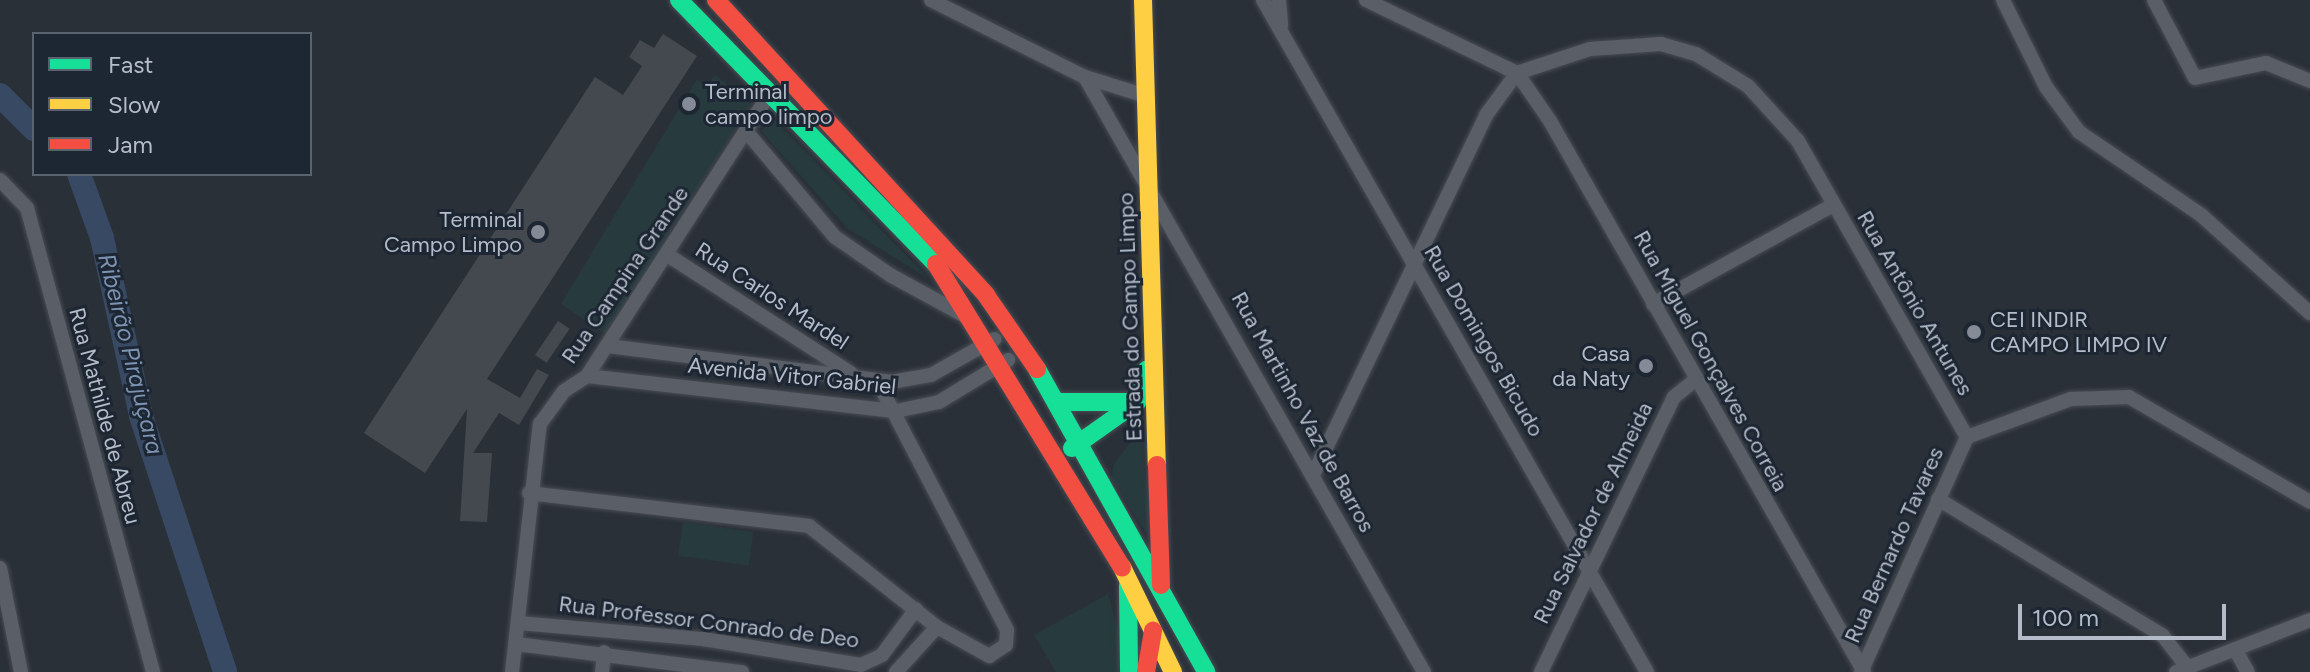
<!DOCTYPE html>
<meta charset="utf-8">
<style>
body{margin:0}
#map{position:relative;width:2310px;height:672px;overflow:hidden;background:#2a3038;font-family:Figtree,sans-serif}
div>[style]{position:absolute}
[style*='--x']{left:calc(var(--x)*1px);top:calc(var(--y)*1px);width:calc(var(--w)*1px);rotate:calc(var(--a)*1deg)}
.green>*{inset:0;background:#273a3e;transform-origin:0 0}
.river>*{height:24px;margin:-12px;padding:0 12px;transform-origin:12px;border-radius:12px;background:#384963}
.building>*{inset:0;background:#444950;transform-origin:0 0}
.roads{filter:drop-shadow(0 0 2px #484c53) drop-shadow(0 0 2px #484c53)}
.street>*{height:14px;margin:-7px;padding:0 7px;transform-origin:7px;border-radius:7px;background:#5a5e66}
.fast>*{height:18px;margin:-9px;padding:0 9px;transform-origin:9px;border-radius:9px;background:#16e098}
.slow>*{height:18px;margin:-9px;padding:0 9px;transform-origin:9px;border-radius:9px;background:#ffcf43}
.jam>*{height:18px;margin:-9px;padding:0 9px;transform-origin:9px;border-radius:9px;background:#f24e42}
.dots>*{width:22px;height:22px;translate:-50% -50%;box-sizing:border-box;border:4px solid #1d2633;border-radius:50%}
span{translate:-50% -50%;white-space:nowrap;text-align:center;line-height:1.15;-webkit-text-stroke:6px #1d2633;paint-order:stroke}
.poi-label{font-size:22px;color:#b4bcc9}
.left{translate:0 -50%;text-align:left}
.right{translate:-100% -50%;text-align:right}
.street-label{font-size:22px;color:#b4bcc9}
.water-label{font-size:24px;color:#7c92b1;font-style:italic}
.legend{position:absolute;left:32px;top:32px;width:280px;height:144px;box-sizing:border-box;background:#1d2633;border:2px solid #59626f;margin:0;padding:10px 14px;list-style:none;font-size:24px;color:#b4bcc9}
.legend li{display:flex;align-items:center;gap:16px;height:40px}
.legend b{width:40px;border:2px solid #59626f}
.scale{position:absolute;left:2018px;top:604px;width:208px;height:36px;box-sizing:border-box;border:4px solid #b4bcc9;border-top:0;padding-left:10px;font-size:24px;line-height:28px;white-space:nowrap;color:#b4bcc9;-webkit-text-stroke:6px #1d2633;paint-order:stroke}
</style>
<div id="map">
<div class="green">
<i style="clip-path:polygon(715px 75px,751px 104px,605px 334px,561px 304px,697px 79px,706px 87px)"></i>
<i style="clip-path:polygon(773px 118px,928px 278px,848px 229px,761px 131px)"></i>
<i style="clip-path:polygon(1141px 429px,1149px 529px,1146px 533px,1111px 478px,1114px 464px)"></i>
<i style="left:683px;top:522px;width:71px;height:34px;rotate:8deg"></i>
<i style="clip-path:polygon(1108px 594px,1121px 640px,1118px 672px,1056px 672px,1034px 635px)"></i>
</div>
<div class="river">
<i style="--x:0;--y:95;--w:48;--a:45"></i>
<i style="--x:79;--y:174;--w:68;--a:70.2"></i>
<i style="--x:102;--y:238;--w:182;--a:77.6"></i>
<i style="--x:141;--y:416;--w:269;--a:71.8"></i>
</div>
<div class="building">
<i style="clip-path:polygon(663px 34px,697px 56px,487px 379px,520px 398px,537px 369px,549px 375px,519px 425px,499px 413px,473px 453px,492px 453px,487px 522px,460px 521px,467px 409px,425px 473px,364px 433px,595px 77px,623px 95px,642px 66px,629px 57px,640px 40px,654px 48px)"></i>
<i style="left:558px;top:321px;width:14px;height:41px;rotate:34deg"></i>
</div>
<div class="roads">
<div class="street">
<i style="--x:931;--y:0;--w:172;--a:26.6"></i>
<i style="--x:1085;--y:77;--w:64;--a:17.3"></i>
<i style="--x:1263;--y:0;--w:774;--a:60.26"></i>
<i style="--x:1279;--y:0;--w:25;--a:85"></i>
<i style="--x:1366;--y:0;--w:168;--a:25.8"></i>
<i style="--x:1517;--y:73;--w:58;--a:55.5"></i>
<i style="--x:1550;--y:121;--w:634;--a:60.32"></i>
<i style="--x:2003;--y:0;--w:97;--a:63.7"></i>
<i style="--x:2046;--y:87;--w:56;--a:53.7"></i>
<i style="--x:2079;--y:132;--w:148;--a:34.2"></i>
<i style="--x:2201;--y:215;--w:147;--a:42"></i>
<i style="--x:2154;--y:0;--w:88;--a:62.3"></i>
<i style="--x:2195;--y:78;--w:73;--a:-11.9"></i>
<i style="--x:2266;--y:63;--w:48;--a:22.2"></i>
<i style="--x:1517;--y:73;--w:77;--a:-18.2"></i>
<i style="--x:1590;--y:49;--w:71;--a:-4"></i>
<i style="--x:1661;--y:44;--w:36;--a:16"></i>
<i style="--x:1696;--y:54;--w:61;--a:31.6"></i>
<i style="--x:1748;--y:86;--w:74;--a:47.7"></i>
<i style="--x:1798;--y:141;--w:341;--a:60.3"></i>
<i style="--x:1085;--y:77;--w:685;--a:60.33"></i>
<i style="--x:746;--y:131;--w:138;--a:50"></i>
<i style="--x:835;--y:237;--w:67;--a:34.6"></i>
<i style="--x:890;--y:275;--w:90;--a:28.6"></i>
<i style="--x:0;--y:180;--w:39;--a:46"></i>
<i style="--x:27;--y:208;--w:481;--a:74.8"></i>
<i style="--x:666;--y:254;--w:220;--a:32.8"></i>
<i style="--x:1653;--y:304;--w:205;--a:-28.8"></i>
<i style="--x:608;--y:346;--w:285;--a:7.2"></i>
<i style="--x:891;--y:382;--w:41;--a:-9.9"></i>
<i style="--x:931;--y:375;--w:73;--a:-29.4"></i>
<i style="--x:587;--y:376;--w:311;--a:6.5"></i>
<i style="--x:896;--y:411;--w:44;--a:-11.8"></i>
<i style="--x:939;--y:402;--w:81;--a:-31.3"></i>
<i style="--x:1967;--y:437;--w:111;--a:-20.1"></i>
<i style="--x:2071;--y:399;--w:58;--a:-2"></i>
<i style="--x:2129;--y:397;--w:209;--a:30.1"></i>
<i style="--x:1314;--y:473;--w:397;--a:-64.3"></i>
<i style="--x:1486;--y:115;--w:52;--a:-53.6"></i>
<i style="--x:529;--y:493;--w:282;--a:6.7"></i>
<i style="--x:809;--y:526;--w:163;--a:38.3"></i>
<i style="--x:937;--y:627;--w:60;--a:29.1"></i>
<i style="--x:989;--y:656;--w:20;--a:-33"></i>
<i style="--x:1006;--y:645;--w:15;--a:-86"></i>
<i style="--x:1007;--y:630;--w:282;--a:-117.5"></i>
<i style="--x:1938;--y:499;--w:263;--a:31.3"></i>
<i style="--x:2163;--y:636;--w:39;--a:52"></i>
<i style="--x:0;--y:568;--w:106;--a:78.6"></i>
<i style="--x:519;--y:623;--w:185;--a:5"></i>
<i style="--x:703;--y:639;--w:160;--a:9.3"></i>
<i style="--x:861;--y:665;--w:23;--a:-25"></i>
<i style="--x:882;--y:655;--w:57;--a:-53.5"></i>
<i style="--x:516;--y:644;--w:228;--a:7.1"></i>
<i style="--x:2235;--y:649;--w:26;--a:61"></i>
<i style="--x:512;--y:672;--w:250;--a:-83.6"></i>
<i style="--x:540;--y:424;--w:41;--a:-54"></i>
<i style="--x:564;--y:391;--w:27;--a:-33"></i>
<i style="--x:587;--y:376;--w:337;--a:-57.1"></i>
<i style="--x:602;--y:672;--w:20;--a:-84"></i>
<i style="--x:896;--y:672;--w:61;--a:-47.7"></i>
<i style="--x:1541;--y:672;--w:305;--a:-64.2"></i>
<i style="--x:1674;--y:397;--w:26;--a:-39"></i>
<i style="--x:1861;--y:672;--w:258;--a:-65.7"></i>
<i style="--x:2176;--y:672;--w:144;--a:-21.2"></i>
</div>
<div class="fast">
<i style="--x:679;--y:0;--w:368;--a:45.8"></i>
<i style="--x:1037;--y:369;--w:347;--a:60.8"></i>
<i style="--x:1060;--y:402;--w:77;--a:0"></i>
<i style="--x:1072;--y:448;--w:80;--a:-35.3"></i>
<i style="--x:1137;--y:402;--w:34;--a:-73"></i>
<i style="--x:1128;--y:586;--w:86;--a:89.3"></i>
</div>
<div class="slow">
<i style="--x:1143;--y:0;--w:465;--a:88.3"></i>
<i style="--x:1122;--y:567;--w:117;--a:64.1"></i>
</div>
<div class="jam">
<i style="--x:716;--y:0;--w:400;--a:47.5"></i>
<i style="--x:986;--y:295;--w:90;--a:55.4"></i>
<i style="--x:936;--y:264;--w:356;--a:58.5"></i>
<i style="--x:1157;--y:465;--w:120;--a:88.1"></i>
<i style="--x:1146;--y:672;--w:42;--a:-80.3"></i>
</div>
</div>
<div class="dots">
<i style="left:689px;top:104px;background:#848b96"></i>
<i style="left:538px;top:232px;background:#848b96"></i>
<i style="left:1974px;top:332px;background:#848b96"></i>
<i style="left:1646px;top:366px;background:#848b96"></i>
</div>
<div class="poi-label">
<span class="left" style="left:705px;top:104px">Terminal<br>campo limpo</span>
<span class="right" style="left:522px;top:232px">Terminal<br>Campo Limpo</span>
<span class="left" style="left:1990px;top:332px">CEI INDIR<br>CAMPO LIMPO IV</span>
<span class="right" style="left:1630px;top:366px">Casa<br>da Naty</span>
</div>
<div class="street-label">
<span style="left:625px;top:275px;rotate:-56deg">Rua Campina Grande</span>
<span style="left:772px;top:296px;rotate:33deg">Rua Carlos Mardel</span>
<span style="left:1915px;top:303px;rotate:60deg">Rua Antônio Antunes</span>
<span style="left:1130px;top:317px;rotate:-92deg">Estrada do Campo Limpo</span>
<span style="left:1484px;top:341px;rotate:60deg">Rua Domingos Bicudo</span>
<span style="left:1711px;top:361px;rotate:61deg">Rua Miguel Gonçalves Correia</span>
<span style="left:792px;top:376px;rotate:6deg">Avenida Vitor Gabriel</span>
<span style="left:1303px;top:412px;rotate:61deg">Rua Martinho Vaz de Barros</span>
<span style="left:105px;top:416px;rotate:75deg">Rua Mathilde de Abreu</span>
<span style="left:1593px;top:513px;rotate:-64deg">Rua Salvador de Almeida</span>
<span style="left:1894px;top:545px;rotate:-66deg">Rua Bernardo Tavares</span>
<span style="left:709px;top:622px;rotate:7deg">Rua Professor Conrado de Deo</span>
</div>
<div class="water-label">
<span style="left:131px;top:354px;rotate:76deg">Ribeirão Pirajuçara</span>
</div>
<ul class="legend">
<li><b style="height:10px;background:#16e098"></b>Fast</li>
<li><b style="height:10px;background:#ffcf43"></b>Slow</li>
<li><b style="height:10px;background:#f24e42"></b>Jam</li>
</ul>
<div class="scale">100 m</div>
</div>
